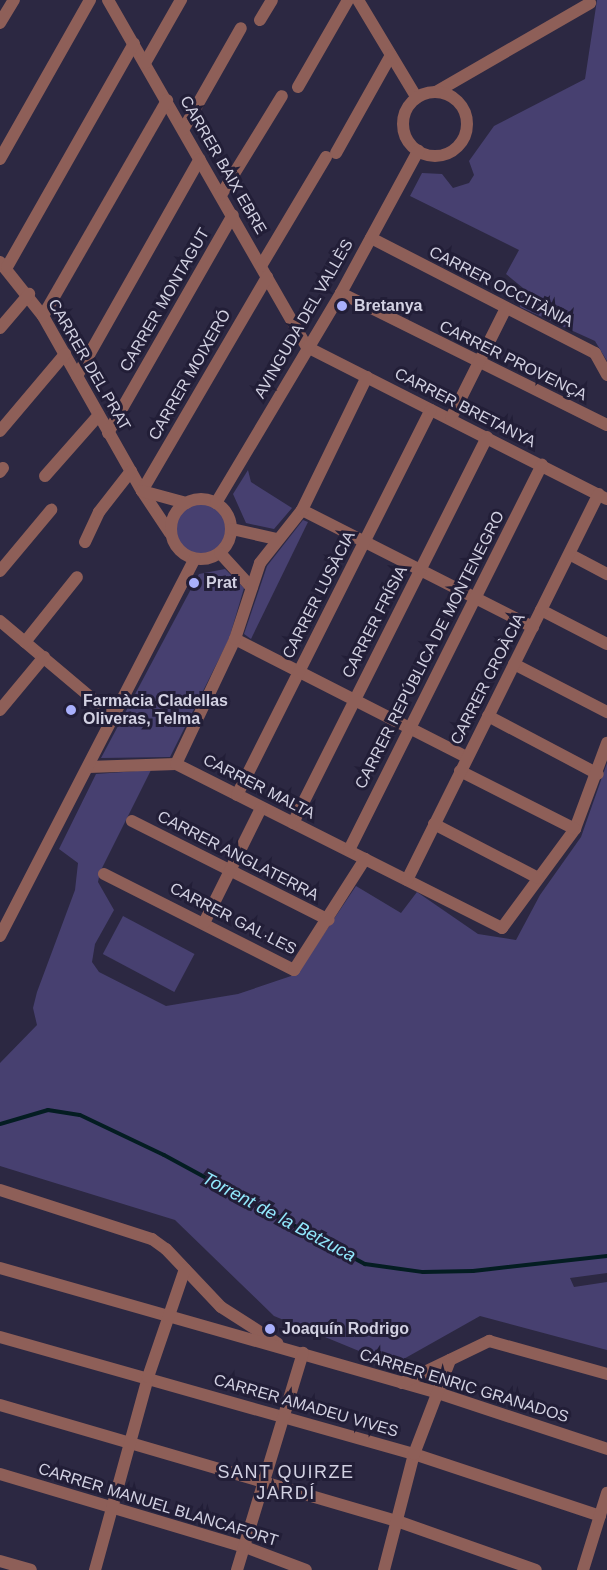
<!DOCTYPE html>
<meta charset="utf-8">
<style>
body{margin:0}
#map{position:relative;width:607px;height:1570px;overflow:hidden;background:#2c2842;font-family:Arial,sans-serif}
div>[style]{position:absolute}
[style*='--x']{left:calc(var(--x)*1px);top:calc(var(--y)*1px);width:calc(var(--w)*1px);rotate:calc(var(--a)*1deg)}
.green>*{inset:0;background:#474070;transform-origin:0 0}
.round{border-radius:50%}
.stream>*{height:4px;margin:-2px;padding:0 2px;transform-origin:2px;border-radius:2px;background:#041d22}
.minor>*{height:12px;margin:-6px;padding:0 6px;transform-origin:6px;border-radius:6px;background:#8e5f58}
.minor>.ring{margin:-6px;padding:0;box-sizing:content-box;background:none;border:12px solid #8e5f58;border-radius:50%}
.dots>*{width:16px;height:16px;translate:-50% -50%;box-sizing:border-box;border:3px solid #221e37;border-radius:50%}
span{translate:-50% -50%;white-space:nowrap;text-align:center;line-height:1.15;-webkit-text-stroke:6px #221e37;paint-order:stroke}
.street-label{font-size:16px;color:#d2d1e2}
.poi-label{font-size:16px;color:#d2d1e2;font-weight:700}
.left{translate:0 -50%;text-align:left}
.water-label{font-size:18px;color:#92e9fd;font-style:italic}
.neighbourhood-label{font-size:18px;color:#d2d1e2;letter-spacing:1.5px}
</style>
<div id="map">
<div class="green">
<i style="clip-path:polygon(597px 0,607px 0,607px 361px,595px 341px,520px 307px,523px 288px,506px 274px,519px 250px,410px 196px,422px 173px,442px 174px,453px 188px,469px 183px,474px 175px,469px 161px,494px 126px,585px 79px)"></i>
<i style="clip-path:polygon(248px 470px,251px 482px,292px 508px,274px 529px,246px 523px,233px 494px)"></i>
<i class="round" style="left:174px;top:503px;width:52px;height:52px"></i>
<i style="clip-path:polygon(303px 520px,308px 522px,251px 639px,244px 634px,267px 566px)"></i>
<i style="clip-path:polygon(225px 569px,244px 588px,229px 639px,170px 757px,101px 758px,199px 574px)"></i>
<i style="clip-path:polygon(607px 763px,607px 1273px,570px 1278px,574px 1287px,607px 1282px,607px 1350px,480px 1316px,393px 1365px,274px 1316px,175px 1220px,0 1166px,0 1063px,37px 1025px,33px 1008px,37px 992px,75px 890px,78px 863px,59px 849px,96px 774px,151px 770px,100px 872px,98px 882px,114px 910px,95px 944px,92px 962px,99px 972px,166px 1006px,238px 994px,297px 974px,356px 886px,401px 913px,417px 892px,478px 934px,516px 940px,540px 895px,581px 837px)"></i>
<i style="left:123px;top:916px;width:81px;height:43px;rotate:28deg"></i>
</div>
<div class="stream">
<i style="--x:0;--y:1124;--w:50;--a:-16.3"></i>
<i style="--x:48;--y:1110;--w:32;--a:9"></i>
<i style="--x:80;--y:1115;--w:93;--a:25.5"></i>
<i style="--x:164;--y:1155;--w:229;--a:28.5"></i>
<i style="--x:365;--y:1264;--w:59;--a:7.9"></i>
<i style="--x:423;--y:1272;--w:50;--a:-1.1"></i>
<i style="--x:473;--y:1271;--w:135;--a:-6.4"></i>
</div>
<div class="minor">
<i style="--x:108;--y:0;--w:400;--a:60.2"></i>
<i style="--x:307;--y:347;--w:336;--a:26.9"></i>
<i style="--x:358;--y:0;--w:114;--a:59"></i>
<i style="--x:260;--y:20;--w:23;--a:-59"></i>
<i style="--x:0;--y:23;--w:27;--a:-59"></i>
<i style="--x:145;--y:63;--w:73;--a:-60.3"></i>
<i style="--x:298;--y:87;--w:100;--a:-60.1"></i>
<i style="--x:436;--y:92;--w:178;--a:-30"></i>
<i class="ring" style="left:403px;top:92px;width:52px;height:52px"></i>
<i style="--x:183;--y:130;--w:117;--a:-60.4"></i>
<i style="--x:336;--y:153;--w:112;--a:-60.7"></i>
<i style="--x:0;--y:159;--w:183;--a:-60.5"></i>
<i style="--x:221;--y:195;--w:116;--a:-58.4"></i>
<i style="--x:371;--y:238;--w:252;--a:27.2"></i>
<i style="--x:595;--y:353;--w:25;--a:61"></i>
<i style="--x:0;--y:262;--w:69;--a:51.5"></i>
<i style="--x:43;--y:316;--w:201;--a:60.5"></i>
<i style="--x:142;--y:491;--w:50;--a:56.3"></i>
<i style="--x:261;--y:266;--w:127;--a:-59.2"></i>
<i style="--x:7;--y:267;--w:257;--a:-60.4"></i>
<i style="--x:341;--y:293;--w:297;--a:26.4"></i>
<i style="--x:43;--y:316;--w:249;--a:-60.1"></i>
<i style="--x:0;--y:328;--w:45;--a:-49.5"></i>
<i style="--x:77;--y:376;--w:249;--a:-60.5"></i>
<i style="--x:451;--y:418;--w:123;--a:-63.4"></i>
<i style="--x:0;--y:431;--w:101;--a:-49.8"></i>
<i style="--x:108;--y:433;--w:251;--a:-60.2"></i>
<i style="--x:0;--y:472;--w:5;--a:-53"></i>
<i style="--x:45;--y:476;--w:81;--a:-48.5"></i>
<i style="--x:142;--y:491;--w:248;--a:-59.7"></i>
<i style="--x:142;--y:491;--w:46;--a:15.3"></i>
<i class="ring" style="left:171px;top:499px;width:48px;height:48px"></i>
<i style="--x:216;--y:503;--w:244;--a:-59.2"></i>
<i style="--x:341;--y:293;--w:162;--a:-61.5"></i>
<i style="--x:302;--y:510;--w:259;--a:26.9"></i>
<i style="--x:232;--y:529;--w:45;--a:12.8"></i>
<i style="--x:85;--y:542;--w:33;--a:-65"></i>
<i style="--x:99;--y:512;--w:52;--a:-52"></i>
<i style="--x:220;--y:553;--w:47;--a:47.6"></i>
<i style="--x:571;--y:555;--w:41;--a:27.8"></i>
<i style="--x:0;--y:571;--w:80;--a:-50.1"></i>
<i style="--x:541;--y:610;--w:74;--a:27.3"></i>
<i style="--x:0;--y:621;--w:149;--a:40.1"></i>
<i style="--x:235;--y:639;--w:260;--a:27"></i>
<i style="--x:25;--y:642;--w:83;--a:-51.3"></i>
<i style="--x:514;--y:664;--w:105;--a:27.3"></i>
<i style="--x:0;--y:710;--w:69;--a:-50.3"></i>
<i style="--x:488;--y:716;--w:124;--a:27.8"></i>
<i style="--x:176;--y:764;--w:138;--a:-64.7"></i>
<i style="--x:235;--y:639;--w:80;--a:-71.8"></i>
<i style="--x:260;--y:563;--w:68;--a:-51.6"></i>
<i style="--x:302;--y:510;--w:148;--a:-64"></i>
<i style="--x:88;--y:767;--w:88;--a:-2"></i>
<i style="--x:176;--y:764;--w:365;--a:26.7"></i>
<i style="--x:502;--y:928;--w:123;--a:-53.6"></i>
<i style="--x:575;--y:829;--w:92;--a:-69.6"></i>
<i style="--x:460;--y:771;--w:129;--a:26.8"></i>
<i style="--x:237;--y:795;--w:431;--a:-63.3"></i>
<i style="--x:132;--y:821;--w:220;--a:26.7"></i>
<i style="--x:293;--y:823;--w:432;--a:-63.3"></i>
<i style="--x:434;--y:824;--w:117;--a:27.4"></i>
<i style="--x:349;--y:850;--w:431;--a:-63.4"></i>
<i style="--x:104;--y:874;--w:213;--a:26.8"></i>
<i style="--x:294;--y:970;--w:132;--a:-57.4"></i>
<i style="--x:407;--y:880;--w:431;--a:-63.6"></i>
<i style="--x:204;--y:923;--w:128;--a:-63.6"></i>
<i style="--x:0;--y:936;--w:424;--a:-62.7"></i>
<i style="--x:0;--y:1190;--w:160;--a:17.9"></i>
<i style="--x:152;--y:1239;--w:17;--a:36"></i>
<i style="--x:166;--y:1249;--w:80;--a:46.5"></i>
<i style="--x:221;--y:1307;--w:67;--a:32.7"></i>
<i style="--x:0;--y:1268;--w:455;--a:15.9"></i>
<i style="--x:438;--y:1393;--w:178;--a:18.3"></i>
<i style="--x:0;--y:1337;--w:430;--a:15.8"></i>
<i style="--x:414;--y:1454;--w:196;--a:18.4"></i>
<i style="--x:402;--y:1383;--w:97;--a:-25.8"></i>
<i style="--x:489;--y:1341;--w:123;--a:15.6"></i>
<i style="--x:0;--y:1405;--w:414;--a:16.3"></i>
<i style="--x:397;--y:1521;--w:147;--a:19.4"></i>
<i style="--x:0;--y:1474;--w:256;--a:16.6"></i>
<i style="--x:245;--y:1547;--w:65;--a:20.7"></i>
<i style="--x:0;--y:1561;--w:32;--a:16"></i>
<i style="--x:95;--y:1570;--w:200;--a:-74.6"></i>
<i style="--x:148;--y:1377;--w:114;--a:-71.1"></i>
<i style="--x:237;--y:1570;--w:227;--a:-73.1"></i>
<i style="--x:384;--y:1570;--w:120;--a:-75.5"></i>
<i style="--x:414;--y:1454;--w:101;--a:-69"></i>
<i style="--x:583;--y:1570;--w:81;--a:-72.7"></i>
</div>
<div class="dots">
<i style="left:342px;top:306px;background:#a9b0fc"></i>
<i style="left:194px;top:583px;background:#a9b0fc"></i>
<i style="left:71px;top:710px;background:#a9b0fc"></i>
<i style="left:270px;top:1329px;background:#a9b0fc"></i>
</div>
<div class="street-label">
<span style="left:223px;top:165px;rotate:60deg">CARRER BAIX EBRE</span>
<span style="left:501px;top:287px;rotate:27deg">CARRER OCCITÀNIA</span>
<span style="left:165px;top:300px;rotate:-60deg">CARRER MONTAGUT</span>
<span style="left:304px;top:319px;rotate:-60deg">AVINGUDA DEL VALLÈS</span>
<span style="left:513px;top:361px;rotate:26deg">CARRER PROVENÇA</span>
<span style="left:89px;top:365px;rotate:60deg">CARRER DEL PRAT</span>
<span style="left:190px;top:375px;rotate:-60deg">CARRER MOIXERÓ</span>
<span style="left:465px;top:408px;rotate:27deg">CARRER BRETANYA</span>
<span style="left:319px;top:595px;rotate:-63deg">CARRER LUSÀCIA</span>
<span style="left:375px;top:622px;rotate:-63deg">CARRER FRÍSIA</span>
<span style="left:430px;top:650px;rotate:-63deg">CARRER REPÚBLICA DE MONTENEGRO</span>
<span style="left:488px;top:679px;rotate:-63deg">CARRER CROÀCIA</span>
<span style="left:259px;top:787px;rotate:27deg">CARRER MALTA</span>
<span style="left:238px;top:856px;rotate:27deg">CARRER ANGLATERRA</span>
<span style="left:233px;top:919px;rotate:27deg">CARRER GAL·LES</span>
<span style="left:464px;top:1386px;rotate:17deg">CARRER ENRIC GRANADOS</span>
<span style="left:306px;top:1406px;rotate:16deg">CARRER AMADEU VIVES</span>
<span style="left:158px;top:1505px;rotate:17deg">CARRER MANUEL BLANCAFORT</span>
</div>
<div class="poi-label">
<span class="left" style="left:354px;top:306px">Bretanya</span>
<span class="left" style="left:206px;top:583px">Prat</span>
<span class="left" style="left:83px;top:710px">Farmàcia Cladellas<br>Oliveras, Telma</span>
<span class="left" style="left:282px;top:1329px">Joaquín Rodrigo</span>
</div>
<div class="water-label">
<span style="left:279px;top:1217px;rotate:28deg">Torrent de la Betzuca</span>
</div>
<div class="neighbourhood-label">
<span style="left:286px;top:1483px">SANT QUIRZE<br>JARDÍ</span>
</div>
</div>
